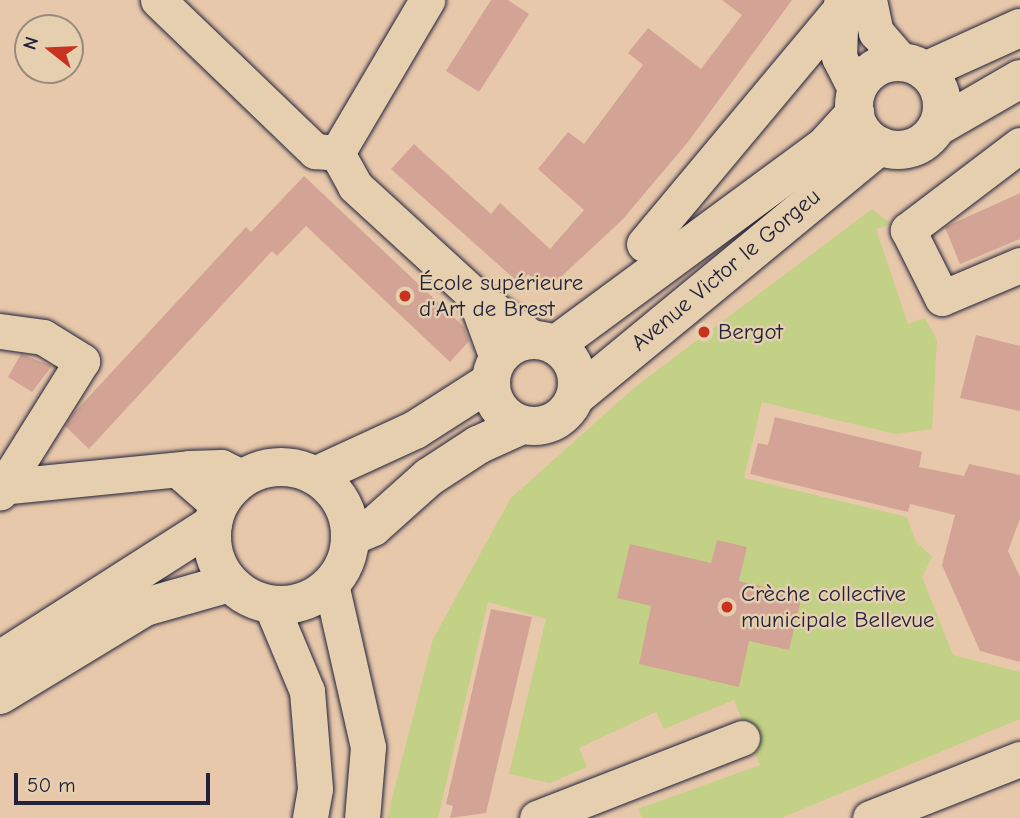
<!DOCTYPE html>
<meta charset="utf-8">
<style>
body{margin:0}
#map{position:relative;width:1020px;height:818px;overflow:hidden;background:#e8c8ab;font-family:"Comic Neue",sans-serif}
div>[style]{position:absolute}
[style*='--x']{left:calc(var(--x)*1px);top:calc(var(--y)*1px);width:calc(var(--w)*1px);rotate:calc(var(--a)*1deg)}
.green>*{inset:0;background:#c2d185}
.building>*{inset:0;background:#d3a495}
.roads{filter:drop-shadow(0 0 2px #22223b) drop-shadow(0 0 2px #22223b)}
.minor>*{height:35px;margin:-17.5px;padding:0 17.5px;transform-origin:17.5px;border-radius:17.5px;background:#e5cfae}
.major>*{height:38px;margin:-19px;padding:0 19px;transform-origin:19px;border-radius:19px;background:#e5cfae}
.major>.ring{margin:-19px;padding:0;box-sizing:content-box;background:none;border:38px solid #e5cfae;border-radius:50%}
.dots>*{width:19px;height:19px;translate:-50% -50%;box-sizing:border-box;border:4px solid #e5cfae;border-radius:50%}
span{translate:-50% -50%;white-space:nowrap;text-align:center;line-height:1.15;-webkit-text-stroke:5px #e5cfae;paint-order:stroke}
.street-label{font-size:23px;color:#22223b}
.poi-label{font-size:23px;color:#22223b}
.left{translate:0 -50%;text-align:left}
.north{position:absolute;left:14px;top:14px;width:70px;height:70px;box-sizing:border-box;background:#e5cfae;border:2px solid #978a80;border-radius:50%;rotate:288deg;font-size:19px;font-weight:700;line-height:28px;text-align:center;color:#22223b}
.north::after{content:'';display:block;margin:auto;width:24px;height:32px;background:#c8321e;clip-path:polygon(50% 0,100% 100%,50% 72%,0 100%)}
.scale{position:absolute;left:14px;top:773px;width:196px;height:32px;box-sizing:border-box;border:4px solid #22223b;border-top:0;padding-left:9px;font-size:21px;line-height:24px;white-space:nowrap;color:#22223b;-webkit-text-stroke:5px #e5cfae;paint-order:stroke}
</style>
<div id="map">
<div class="green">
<i style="clip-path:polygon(872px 209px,891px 224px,876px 229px,908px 324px,925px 318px,937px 340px,932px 429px,895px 434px,762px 402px,744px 478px,907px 517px,916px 542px,932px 557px,922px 577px,953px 655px,1020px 672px,1020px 719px,781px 818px,642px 818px,638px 809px,760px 765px,734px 700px,664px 729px,656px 712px,579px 748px,587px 767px,550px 783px,509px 774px,546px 619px,488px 602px,438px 818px,387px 818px,433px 639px,511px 498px,635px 387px)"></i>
</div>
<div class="building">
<i style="clip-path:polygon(491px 0,508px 0,529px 14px,479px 92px,446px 71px)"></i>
<i style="clip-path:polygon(722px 0,792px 0,688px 142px,623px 219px,546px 291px,528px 274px,519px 283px,391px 169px,414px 144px,491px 214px,500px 203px,550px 249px,584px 210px,538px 169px,568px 132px,584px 144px,643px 65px,628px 53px,648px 28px,701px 69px,742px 15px)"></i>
<i style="clip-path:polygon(304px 176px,464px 327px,469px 341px,450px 362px,306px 226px,277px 256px,272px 251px,89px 449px,65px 426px,72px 415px,246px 227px,251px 232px)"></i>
<i style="clip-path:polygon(1020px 193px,1020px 239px,960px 264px,945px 227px)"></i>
<i style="clip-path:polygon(976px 335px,1020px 346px,1020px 411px,960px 398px)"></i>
<i style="clip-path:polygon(21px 354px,52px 366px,32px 392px,8px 377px)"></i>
<i style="clip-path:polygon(775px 417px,922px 452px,919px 467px,964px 476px,969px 464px,1020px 475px,1020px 519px,1008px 551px,1020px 577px,1020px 662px,980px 651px,942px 565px,955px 515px,910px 504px,908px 512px,750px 474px,758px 443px,768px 445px)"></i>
<i style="clip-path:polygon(717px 540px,747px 547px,739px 581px,802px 596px,789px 650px,749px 641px,739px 687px,639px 664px,651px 606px,617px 598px,630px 544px,711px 563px)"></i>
<i style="clip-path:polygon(491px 609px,532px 617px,486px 813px,450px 818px,453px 806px,446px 804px)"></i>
</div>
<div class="roads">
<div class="minor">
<i style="--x:158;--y:0;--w:218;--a:43.9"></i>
<i style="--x:315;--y:151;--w:22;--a:5"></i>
<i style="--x:869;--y:0;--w:33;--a:78"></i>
<i style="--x:876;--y:32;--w:40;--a:49"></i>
<i style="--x:841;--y:3;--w:54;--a:92.1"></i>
<i style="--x:839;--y:57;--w:39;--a:63"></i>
<i style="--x:1020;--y:145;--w:141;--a:142.8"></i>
<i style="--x:908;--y:230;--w:76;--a:63.4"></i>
<i style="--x:942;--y:298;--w:85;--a:-22.9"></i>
<i style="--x:337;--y:153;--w:38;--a:61"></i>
<i style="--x:355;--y:186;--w:161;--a:42.5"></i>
<i style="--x:474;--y:295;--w:74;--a:36.3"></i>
<i style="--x:337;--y:153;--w:178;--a:-59.5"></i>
<i style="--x:644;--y:244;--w:301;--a:-50.1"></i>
<i style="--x:474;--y:295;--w:67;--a:69.9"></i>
<i style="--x:0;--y:331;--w:43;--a:7.9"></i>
<i style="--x:43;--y:337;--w:46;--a:31.6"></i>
<i style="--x:82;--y:361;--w:155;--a:122"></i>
<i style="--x:179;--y:471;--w:53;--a:41.2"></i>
<i style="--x:0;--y:487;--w:190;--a:-5.7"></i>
<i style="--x:189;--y:468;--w:32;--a:-2"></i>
<i style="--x:221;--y:467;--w:25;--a:26"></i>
<i style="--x:331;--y:584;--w:167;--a:77.2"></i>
<i style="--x:368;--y:747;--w:71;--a:94.8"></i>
<i style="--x:271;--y:605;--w:93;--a:67.3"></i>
<i style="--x:307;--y:691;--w:98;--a:85.3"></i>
<i style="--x:315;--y:789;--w:29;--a:100"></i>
<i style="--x:537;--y:818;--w:220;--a:-21.3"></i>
<i style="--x:870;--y:818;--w:161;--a:-21.5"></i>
</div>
<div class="major">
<i class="ring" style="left:854px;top:62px;width:50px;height:50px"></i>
<i style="--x:925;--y:71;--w:104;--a:-24.4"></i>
<i style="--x:937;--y:127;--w:96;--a:-30"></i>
<i class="ring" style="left:491px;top:340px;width:48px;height:48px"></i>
<i style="--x:555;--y:345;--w:335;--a:-36.4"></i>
<i style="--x:825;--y:146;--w:45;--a:-47.7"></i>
<i style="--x:575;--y:397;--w:395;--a:-39.5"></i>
<i class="ring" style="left:212px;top:467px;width:100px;height:100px"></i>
<i style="--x:315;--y:476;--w:110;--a:-24.7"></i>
<i style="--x:415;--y:430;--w:89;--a:-32.6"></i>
<i style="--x:350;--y:537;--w:25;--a:-23"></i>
<i style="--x:373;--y:527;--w:75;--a:-41.8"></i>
<i style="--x:429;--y:477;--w:59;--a:-33.1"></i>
<i style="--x:478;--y:445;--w:48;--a:-24.4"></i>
<i style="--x:0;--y:660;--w:253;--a:-32.6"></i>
<i style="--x:0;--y:695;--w:170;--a:-31.3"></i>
<i style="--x:145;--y:607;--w:88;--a:-15.8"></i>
</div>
</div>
<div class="dots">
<i style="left:405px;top:296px;background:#c8321e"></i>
<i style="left:704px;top:332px;background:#c8321e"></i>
<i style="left:727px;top:607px;background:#c8321e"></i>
</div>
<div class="street-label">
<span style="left:726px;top:270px;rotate:-40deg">Avenue Victor le Gorgeu</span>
</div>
<div class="poi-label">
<span class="left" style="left:419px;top:296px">École supérieure<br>d'Art de Brest</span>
<span class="left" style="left:718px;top:332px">Bergot</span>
<span class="left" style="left:741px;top:607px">Crèche collective<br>municipale Bellevue</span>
</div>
<div class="north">N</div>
<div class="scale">50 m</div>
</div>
